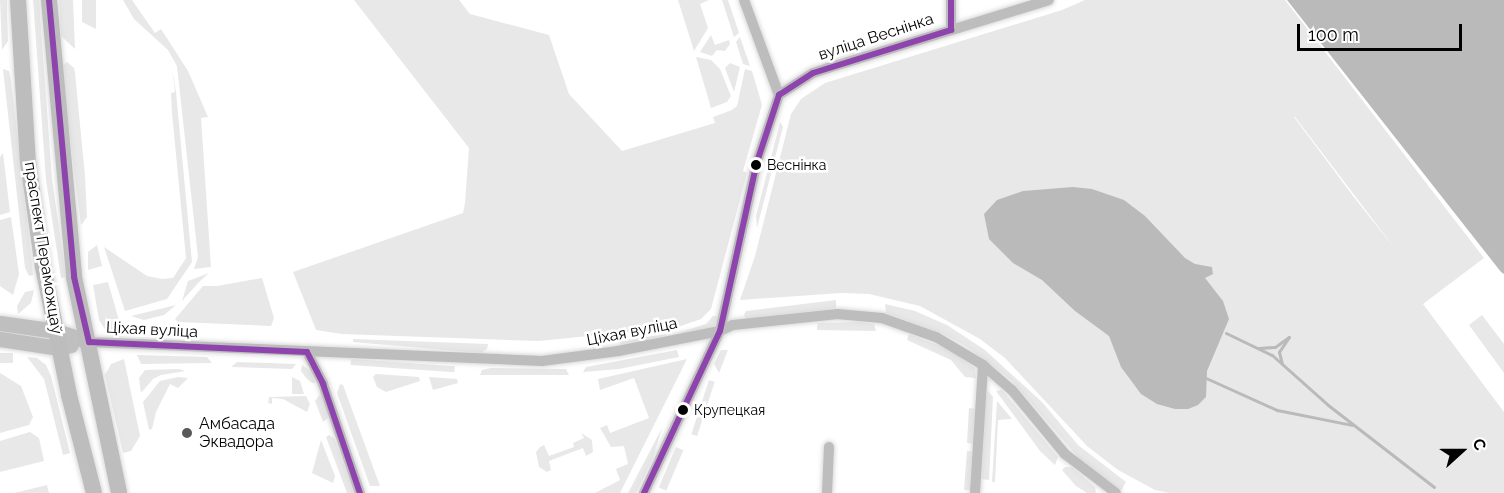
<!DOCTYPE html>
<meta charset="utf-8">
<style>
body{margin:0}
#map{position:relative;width:1504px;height:493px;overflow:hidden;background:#fff;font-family:Raleway,sans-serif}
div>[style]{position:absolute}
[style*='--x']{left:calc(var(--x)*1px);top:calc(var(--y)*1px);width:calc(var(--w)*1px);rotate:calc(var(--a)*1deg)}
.green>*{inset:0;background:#e8e8e8;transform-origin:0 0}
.water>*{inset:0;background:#bababa}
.stream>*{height:3px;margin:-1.5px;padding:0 1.5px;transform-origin:1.5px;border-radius:1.5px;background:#bababa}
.roads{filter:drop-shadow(0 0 2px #dbdbdb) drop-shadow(0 0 2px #dbdbdb)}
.street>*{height:10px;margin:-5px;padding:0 5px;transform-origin:5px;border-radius:5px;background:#bdbdbd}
.secondary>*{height:15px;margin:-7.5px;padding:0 7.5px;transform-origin:7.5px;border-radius:7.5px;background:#bfbfbf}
.primary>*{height:16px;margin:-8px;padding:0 8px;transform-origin:8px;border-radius:8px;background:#bdbdbd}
.bus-1>*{height:6px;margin:-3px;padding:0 3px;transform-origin:3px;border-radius:3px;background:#8e44ad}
.dots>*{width:16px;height:16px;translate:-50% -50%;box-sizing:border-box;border:3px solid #fff;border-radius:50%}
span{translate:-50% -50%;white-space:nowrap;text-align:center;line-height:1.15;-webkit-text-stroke:5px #fff;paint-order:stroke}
.bus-label{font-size:14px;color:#000}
.left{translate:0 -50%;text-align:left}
.street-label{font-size:16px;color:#000}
.poi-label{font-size:16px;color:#000}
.north{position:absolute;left:1432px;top:421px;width:60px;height:60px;-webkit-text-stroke:4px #fff;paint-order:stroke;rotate:69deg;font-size:16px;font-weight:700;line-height:24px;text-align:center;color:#000}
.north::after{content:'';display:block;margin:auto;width:21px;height:27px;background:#000;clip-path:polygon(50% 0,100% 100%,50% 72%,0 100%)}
.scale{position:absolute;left:1297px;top:24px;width:165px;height:27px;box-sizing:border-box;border:3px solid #000;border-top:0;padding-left:8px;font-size:18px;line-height:21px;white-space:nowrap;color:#000;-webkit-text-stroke:4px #fff;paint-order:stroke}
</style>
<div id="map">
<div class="green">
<i style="clip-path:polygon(0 0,7px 0,7px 13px,8px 41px,2px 50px)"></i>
<i style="clip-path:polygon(33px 0,39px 0,52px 179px,66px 277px,61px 278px,46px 180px)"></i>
<i style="clip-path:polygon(59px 0,73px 0,75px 49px,61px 36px)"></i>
<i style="clip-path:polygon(82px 0,96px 0,96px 29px,82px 22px)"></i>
<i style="clip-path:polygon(123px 0,132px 0,155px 33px,161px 29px,188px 71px,208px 117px,201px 118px,211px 267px,194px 269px,198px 257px,177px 66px,168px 50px,134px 19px)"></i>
<i style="clip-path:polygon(354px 0,459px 0,470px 14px,549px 35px,569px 94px,622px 151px,715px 123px,713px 117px,732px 110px,737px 106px,745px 69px,752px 71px,762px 105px,743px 171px,747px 173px,711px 309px,701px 319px,678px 327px,539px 341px,342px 334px,316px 330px,293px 272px,463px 213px,465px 203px,469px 148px)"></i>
<i style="clip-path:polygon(678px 0,709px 0,700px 4px,708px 28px,694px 51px)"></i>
<i style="clip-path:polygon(722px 0,728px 0,739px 33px,734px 37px)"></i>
<i style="clip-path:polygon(evenodd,1085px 0,1285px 0,1484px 258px,1423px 304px,1504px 412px,1504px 493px,1170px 493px,1155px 490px,1118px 470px,1087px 446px,1005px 358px,980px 339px,920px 306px,869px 294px,841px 293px,740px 300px,755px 256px,791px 114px,801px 99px,825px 83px,1062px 10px,1085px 0,1294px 117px,1295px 117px,1396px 250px,1353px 196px,1294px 117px)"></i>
<i style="clip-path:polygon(711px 35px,715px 45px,729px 40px,730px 44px,725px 51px,717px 50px,712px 56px,700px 52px)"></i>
<i style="clip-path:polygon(740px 37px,750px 66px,743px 64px,736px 42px)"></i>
<i style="clip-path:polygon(696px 57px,711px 60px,720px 69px,731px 96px,727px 102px,711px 108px)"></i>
<i style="clip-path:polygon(67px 62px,74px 68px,75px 73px,85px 176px,87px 217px,81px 225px,61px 67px)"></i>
<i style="clip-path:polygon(730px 63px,740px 67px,734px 92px,725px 68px)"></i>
<i style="clip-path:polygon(172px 68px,176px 92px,192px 262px,167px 299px,125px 311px,104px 247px,147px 276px,162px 279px,173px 278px,186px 258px,172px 113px,171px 93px,175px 92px)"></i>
<i style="clip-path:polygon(3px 69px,9px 71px,11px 80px,32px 264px,33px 275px,29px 276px,25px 268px)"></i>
<i style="clip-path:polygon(780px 122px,783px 127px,757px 228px,756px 216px)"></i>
<i style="clip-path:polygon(3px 153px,10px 212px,0 215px,0 157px)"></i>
<i style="clip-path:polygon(11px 217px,19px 274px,13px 295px,0 286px,0 220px)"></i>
<i style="clip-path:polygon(97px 245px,102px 266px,88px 270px,88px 252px)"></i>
<i style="clip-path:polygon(209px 273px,199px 282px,182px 301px,188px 281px)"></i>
<i style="clip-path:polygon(262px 278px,274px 318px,271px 326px,178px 322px,175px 319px,203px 286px,217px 286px)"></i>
<i style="clip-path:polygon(108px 282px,120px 324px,120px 334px,106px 331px,99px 320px,93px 285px)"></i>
<i style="clip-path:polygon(34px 290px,31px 303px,18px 314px,17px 306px,25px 292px)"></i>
<i style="clip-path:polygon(836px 300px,836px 308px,746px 320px,744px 315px,746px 311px)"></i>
<i style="clip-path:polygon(885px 304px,915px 311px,947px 325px,985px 350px,1043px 403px,1078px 445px,1126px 482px,1121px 491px,1084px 464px,1012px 381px,997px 369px,964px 345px,941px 333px,886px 313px)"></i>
<i style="clip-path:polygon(176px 305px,164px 315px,144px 320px,131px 316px)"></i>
<i style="clip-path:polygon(1482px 315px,1504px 344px,1504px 373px,1469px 325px)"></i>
<i style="clip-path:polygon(713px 316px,718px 316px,717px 322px,712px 328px,681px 334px,681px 332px,706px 324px)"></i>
<i style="clip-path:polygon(860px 322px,874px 324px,876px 331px,817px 330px,817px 327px,818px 323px)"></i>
<i style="clip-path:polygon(671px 334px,621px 347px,620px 340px)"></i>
<i style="clip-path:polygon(909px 334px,950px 350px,975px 368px,976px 378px,965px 377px,951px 360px,907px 340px)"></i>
<i style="clip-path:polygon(353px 339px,488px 344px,487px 349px,481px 353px,353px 342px)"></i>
<i style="clip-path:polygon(677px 350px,679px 357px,619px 369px,583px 372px,586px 367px)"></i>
<i style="clip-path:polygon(721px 350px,728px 350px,719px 373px,714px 364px)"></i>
<i style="left:0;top:353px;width:13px;height:10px"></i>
<i style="clip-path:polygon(137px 355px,207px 357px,212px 363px,141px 364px)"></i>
<i style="clip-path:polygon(27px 357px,37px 358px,46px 365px,51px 376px,70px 453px,63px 455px,44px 379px)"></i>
<i style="clip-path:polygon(124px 359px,140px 436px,131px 451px,123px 453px,105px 375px,111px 364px)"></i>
<i style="left:351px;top:359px;width:104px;height:6px;rotate:4deg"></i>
<i style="clip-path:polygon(687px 359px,620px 493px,595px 493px,620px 480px,616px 469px,628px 464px,624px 446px,611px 447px,600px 428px,607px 425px,610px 433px,649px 418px,634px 378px,600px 390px,598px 379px)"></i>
<i style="clip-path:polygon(237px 362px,296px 364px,292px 369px,231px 367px)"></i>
<i style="clip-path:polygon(302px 365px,312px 372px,316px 383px,312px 383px,307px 379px,301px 371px)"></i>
<i style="clip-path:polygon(491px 368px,566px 369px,569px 375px,480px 375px,482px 370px)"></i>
<i style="clip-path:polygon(179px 369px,185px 371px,161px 375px,153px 379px,141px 393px,139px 378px,145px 370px)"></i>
<i style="clip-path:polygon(0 373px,21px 386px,33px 417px,29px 425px,0 433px)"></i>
<i style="clip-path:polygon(376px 374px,419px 377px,420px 381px,386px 392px,377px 387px,373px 377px)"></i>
<i style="clip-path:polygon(178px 377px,188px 378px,178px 388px,170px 384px,156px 412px,152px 429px,149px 430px,143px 402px,160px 381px)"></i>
<i style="clip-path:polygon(292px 377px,300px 381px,304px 394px,292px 394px)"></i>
<i style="clip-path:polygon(429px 377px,457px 379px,458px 383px,433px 390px)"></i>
<i style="left:709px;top:380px;width:6px;height:57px;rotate:18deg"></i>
<i style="clip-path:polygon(340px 384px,343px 385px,380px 486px,370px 486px,337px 393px)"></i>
<i style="clip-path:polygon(1002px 390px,1058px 457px,1055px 465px,1040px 451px,996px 391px)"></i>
<i style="clip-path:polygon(988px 391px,993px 397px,989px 480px,982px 479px,985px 400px)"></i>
<i style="clip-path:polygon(321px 393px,328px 414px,328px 418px,323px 422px,315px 401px)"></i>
<i style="clip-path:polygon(306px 396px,310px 404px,307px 412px,283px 399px,272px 398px,272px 404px,268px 403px,269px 397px)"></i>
<i style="clip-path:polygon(997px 401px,1012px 419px,998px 420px,995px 482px,992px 482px)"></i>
<i style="clip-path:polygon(969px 408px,975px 409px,974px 444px,967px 443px)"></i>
<i style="clip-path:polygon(662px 428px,653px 458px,636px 493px,628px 493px)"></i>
<i style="clip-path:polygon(30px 432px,39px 438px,44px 461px,0 472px,0 441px)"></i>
<i style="clip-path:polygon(581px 433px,592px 440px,593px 452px,586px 456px,583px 448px,549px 461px,551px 470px,547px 472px,539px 467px,536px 452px,540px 447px,544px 445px,549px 456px,574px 447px,573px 443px,584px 438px)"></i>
<i style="clip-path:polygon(329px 435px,334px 438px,355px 493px,347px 493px,326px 437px)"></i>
<i style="clip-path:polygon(321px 440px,335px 476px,333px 483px,312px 473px)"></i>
<i style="left:676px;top:447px;width:8px;height:44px;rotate:23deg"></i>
<i style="clip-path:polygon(967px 451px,973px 452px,971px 490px,964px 490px)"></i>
<i style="clip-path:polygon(1065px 467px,1072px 467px,1095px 487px,1096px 493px,1087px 493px,1076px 486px,1062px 470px)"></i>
<i style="clip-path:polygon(47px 485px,49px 493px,14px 493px)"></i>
</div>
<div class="water">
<i style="clip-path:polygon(1287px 0,1504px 0,1504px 274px,1501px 272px)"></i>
<i style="clip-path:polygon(1073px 187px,1092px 189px,1124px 200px,1145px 216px,1185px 258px,1195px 264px,1212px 267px,1213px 274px,1205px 278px,1223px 301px,1229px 319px,1207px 371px,1206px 397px,1198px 405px,1188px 409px,1175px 409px,1157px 404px,1141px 394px,1121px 367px,1109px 336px,1075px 311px,1042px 280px,1013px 263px,989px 239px,984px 214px,997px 200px,1023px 191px)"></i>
</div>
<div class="stream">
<i style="--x:1226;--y:333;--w:51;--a:25.6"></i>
<i style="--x:1272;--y:355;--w:75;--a:41.8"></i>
<i style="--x:1328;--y:405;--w:134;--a:37.7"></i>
<i style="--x:1259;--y:348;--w:16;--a:-4"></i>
<i style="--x:1275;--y:347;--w:17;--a:-36"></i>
<i style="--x:1289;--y:337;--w:18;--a:124"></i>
<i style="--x:1279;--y:352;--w:12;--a:76"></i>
<i style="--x:1206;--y:378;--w:78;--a:24.3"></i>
<i style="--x:1277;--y:410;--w:76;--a:11.3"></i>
</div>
<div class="roads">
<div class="street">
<i style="--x:744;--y:0;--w:101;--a:69.8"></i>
<i style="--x:951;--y:30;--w:30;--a:-90"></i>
<i style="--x:89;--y:342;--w:453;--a:2.4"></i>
<i style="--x:542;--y:361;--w:77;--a:-7.5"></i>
<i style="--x:618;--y:351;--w:104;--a:-11.1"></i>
<i style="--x:720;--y:331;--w:14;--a:-25"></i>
<i style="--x:733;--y:325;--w:105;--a:-6"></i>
<i style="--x:837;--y:314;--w:45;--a:5.1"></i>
<i style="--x:882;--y:318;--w:57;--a:19.4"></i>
<i style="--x:936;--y:337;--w:55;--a:30.8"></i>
<i style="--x:983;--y:365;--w:38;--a:41"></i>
<i style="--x:1012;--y:390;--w:83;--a:50.4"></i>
<i style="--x:1065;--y:454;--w:64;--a:37.4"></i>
<i style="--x:307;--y:352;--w:36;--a:63"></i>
<i style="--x:323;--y:384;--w:115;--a:71.3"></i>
<i style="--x:644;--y:493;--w:179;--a:-64.9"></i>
<i style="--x:720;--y:331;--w:173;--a:-77.7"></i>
<i style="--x:757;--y:162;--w:71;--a:-71.8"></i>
<i style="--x:779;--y:95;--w:40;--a:-32.9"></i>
<i style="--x:813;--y:73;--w:16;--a:-18"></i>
<i style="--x:828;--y:68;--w:231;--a:-17.1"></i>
<i style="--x:827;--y:493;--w:46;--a:-87.5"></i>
<i style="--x:975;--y:493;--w:128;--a:-86.4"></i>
</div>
<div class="secondary">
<i style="--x:0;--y:323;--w:57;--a:8.1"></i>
<i style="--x:56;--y:331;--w:35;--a:18"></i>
<i style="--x:0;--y:339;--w:60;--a:8.7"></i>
<i style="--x:59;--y:348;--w:12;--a:-14"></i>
</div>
<div class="primary">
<i style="--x:18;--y:0;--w:162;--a:86.5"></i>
<i style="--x:28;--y:162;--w:106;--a:81.9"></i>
<i style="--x:43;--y:267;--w:131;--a:78.5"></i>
<i style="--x:69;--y:395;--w:101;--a:75.7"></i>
<i style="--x:49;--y:0;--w:278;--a:84.8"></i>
<i style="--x:74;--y:277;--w:221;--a:78.2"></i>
</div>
</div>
<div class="bus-1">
<i style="--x:49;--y:0;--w:278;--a:84.8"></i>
<i style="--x:74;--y:277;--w:67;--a:77"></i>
<i style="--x:89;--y:342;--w:218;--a:2.6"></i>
<i style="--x:307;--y:352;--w:36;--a:63"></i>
<i style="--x:323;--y:384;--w:115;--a:71.3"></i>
<i style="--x:644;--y:493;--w:179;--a:-64.9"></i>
<i style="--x:720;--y:331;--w:173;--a:-77.7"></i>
<i style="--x:757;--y:162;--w:71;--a:-71.8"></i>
<i style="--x:779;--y:95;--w:40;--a:-32.9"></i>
<i style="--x:813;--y:73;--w:145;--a:-17.3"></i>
<i style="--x:951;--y:30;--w:30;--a:-90"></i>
</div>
<div class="dots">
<i style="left:756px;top:165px;background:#000"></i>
<i style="left:683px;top:410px;background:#000"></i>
<i style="left:187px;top:433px;background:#595959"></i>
</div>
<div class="bus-label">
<span class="left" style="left:767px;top:165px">Веснінка</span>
<span class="left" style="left:694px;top:410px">Крупецкая</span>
</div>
<div class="street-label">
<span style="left:876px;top:37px;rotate:-18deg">вуліца Веснінка</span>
<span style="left:43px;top:248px;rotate:81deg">праспект Пераможцаў</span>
<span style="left:152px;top:330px;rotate:3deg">Ціхая вуліца</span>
<span style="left:632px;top:332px;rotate:-11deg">Ціхая вуліца</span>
</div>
<div class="poi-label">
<span class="left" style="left:199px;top:433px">Амбасада<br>Эквадора</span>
</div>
<div class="north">С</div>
<div class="scale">100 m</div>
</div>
